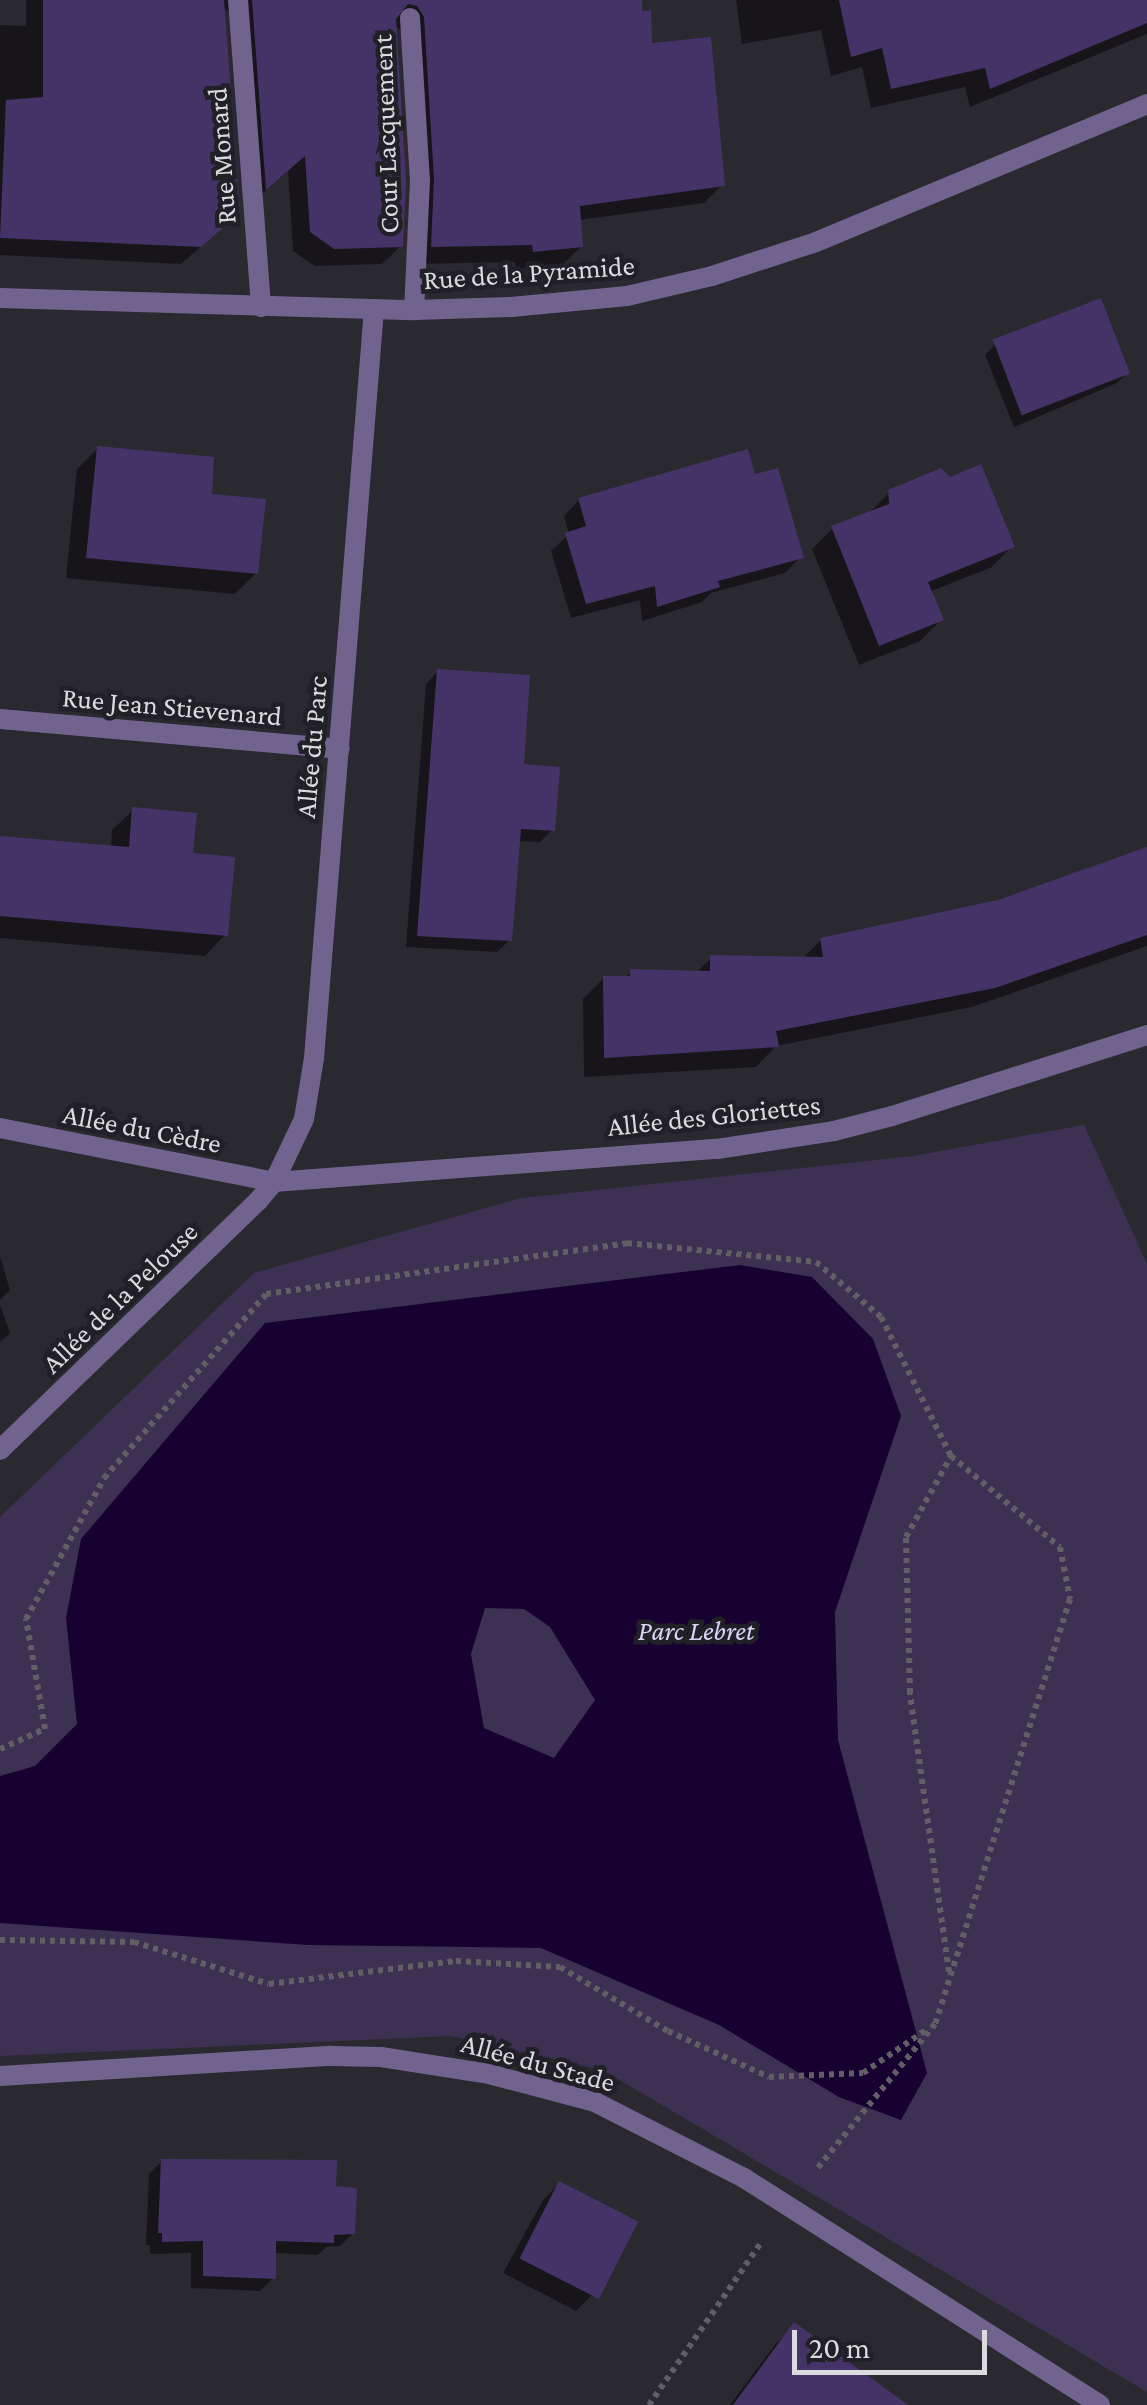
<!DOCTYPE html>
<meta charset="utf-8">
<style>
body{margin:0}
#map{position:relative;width:1147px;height:2405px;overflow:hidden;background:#2b2930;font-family:"Crimson Pro",serif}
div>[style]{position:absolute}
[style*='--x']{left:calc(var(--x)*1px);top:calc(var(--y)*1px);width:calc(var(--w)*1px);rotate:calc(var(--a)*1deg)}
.green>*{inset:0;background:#3c3153}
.water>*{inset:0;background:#160131}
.shadow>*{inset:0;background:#0007}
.building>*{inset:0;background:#453368;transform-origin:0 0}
.path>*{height:6px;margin-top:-3px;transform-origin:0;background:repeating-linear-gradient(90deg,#615f65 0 5px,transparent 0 10px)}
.lane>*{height:20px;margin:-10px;padding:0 10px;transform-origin:10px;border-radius:10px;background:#70648f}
.street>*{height:20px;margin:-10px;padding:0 10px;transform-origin:10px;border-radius:10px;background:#70648f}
span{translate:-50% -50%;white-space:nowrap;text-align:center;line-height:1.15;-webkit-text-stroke:9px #212026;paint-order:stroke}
.street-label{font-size:28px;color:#dbdade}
.park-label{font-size:28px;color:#dbd2f5;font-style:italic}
.scale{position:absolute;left:792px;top:2330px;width:195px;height:45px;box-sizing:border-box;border:5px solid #dbdade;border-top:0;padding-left:12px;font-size:30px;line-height:35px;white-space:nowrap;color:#dbdade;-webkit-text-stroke:8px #212026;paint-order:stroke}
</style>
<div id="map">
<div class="green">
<i style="clip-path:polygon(1084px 1125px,1147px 1264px,1147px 2392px,603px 2070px,451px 2036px,0 2056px,0 1517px,254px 1273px,522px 1198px,913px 1156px)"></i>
</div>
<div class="water">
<i style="clip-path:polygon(evenodd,740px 1265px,812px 1277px,873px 1339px,901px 1416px,835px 1612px,838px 1740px,927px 2073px,901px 2120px,839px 2097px,719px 2025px,541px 1948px,308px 1945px,0 1923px,0 1776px,35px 1766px,77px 1724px,66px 1618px,81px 1539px,265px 1323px,740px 1265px,485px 1608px,524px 1609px,550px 1627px,595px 1700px,554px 1758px,484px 1728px,471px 1654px,485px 1608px)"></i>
</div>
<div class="shadow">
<i style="clip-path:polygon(26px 0,639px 0,649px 46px,722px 185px,704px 203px,579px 220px,581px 246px,563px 265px,516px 269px,515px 262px,414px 264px,406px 36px,394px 24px,401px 246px,382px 264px,315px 266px,293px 251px,288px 171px,249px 205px,234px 17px,222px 6px,219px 231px,181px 264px,0 255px,0 25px,26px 26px)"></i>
<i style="clip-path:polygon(736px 0,1147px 0,1147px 34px,970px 107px,965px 87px,871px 108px,862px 67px,831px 76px,821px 30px,742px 44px)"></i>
<i style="clip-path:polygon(1099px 301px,1127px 373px,1117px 383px,1014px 427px,985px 355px,995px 345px)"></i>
<i style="clip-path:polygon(98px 448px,209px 496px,256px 573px,235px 594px,66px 578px,77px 469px)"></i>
<i style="clip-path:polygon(754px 477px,801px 557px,785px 573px,711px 593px,702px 602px,642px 621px,640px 600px,571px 618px,551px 551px,569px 534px,564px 516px,579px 500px)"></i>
<i style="clip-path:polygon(950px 480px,1012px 546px,992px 567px,929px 592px,941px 620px,920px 641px,859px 665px,812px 549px,833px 528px,869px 513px,890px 492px)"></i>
<i style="clip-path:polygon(438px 671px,522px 766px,552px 830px,540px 842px,517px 841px,510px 940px,497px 952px,406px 947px,426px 684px)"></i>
<i style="clip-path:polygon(133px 810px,190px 855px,225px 935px,205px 956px,0 938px,0 838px,111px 848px,112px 830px)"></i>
<i style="clip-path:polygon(1147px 850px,1147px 946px,972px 1007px,776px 1046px,756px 1067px,584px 1077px,583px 999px,604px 978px,625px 978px,631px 972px,696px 973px,711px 958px,802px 959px,821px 940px,999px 903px)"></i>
<i style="clip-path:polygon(0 1256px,10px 1290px,0 1300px)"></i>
<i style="clip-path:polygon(0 1305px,10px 1333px,0 1342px)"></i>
<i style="clip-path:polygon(162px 2161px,333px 2189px,353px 2233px,340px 2246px,326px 2247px,318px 2255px,273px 2253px,273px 2278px,260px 2291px,191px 2288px,191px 2253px,150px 2254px,150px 2245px,146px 2245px,149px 2174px)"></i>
<i style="clip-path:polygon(559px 2184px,592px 2295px,576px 2311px,503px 2273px,543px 2200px)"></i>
<i style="clip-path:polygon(794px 2326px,842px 2405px,730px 2405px,774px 2346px)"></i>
</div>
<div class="building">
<i style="clip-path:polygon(43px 0,224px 0,240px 213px,201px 247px,0 238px,6px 100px,43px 97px)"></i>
<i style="clip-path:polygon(252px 0,642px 0,642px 11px,651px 10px,652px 43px,711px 37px,725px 186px,580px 206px,583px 247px,533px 252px,532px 245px,431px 247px,434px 179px,424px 17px,417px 6px,408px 4px,396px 19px,406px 180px,403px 247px,334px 249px,310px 232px,305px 156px,266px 190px)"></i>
<i style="clip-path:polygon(839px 0,1147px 0,1147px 23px,990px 89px,985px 68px,891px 89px,882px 48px,851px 57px)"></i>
<i style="left:1101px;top:298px;width:81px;height:116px;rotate:69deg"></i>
<i style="clip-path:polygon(97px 446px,214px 457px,212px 494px,266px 499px,258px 574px,86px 558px)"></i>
<i style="clip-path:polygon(748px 449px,755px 474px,778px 468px,804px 558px,718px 581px,720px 587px,657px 607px,655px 586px,586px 604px,565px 533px,586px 526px,578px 498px)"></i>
<i style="clip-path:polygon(981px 464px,1015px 547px,928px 582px,944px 620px,879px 646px,831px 526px,889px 504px,888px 490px,941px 468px,950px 477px)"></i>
<i style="clip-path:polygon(437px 669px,530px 675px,524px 764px,560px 767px,555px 831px,521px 829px,512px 941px,417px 936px)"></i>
<i style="clip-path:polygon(132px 807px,197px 813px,193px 853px,235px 857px,228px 936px,0 916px,0 836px,129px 847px)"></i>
<i style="clip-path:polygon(1147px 847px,1147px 935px,995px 988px,776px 1031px,779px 1047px,604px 1058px,603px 976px,630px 976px,630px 969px,710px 971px,710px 955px,823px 957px,820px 938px,998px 900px)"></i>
<i style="clip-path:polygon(161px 2159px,337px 2160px,336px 2186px,357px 2188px,355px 2234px,334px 2235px,334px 2243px,276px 2241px,276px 2279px,203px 2276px,203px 2241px,162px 2242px,162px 2233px,158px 2233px)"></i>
<i style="left:559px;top:2181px;width:89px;height:87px;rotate:27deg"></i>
<i style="clip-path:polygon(794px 2322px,908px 2405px,733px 2405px)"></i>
</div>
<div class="path">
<i style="--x:0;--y:1749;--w:49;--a:-24"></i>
<i style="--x:45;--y:1729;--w:112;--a:-99.8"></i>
<i style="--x:26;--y:1619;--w:161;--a:-61"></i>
<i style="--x:104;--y:1478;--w:245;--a:-48.6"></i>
<i style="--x:266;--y:1294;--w:365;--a:-8"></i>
<i style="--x:627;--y:1243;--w:190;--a:5.7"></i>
<i style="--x:816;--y:1262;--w:85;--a:40.2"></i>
<i style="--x:881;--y:1317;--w:156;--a:63.3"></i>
<i style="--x:951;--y:1456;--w:142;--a:39.9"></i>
<i style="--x:1060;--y:1547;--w:53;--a:79.1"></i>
<i style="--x:1070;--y:1599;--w:446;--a:107.6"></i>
<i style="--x:935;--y:2024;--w:190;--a:129.2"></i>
<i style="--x:0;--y:1940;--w:134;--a:0.9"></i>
<i style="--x:134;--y:1942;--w:141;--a:17.3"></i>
<i style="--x:269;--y:1984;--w:188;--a:-7"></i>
<i style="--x:456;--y:1961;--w:104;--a:3.3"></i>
<i style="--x:560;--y:1967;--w:126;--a:30.7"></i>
<i style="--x:668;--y:2031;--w:111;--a:24.5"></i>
<i style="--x:769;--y:2077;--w:94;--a:-2.4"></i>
<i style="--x:863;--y:2073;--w:80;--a:-34.3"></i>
<i style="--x:949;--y:1972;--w:282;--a:-98"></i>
<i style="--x:910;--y:1693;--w:156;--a:-91.5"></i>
<i style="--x:906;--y:1537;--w:93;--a:-60.9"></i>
<i style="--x:649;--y:2405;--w:199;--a:-55.4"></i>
</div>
<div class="lane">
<i style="--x:410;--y:18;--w:162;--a:86.5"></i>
<i style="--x:420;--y:180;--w:130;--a:92.6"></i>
</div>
<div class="street">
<i style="--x:238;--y:0;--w:308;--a:85.7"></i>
<i style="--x:0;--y:298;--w:414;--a:1.7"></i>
<i style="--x:414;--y:310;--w:97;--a:-1.8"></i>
<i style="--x:511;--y:307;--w:117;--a:-5.4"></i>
<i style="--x:627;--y:296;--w:87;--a:-13.2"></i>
<i style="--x:712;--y:276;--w:109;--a:-18.1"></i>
<i style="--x:816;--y:242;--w:359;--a:-22.6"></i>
<i style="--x:0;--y:719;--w:341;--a:5"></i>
<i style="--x:0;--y:1128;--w:279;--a:11.1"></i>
<i style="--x:274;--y:1182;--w:444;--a:-4.3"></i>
<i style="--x:717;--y:1149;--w:118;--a:-8.7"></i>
<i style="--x:834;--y:1131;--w:60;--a:-14.5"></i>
<i style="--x:892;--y:1116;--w:268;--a:-17.6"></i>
<i style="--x:0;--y:1450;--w:359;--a:-44"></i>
<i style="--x:258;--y:1201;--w:25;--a:-50"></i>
<i style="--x:274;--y:1182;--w:70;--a:-64.5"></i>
<i style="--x:304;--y:1119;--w:62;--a:-80.7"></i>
<i style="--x:314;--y:1058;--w:751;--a:-85.42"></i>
<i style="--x:0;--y:2076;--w:331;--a:-3.5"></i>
<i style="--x:330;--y:2056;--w:51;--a:1.1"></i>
<i style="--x:381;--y:2057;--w:109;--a:8.9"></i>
<i style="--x:489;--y:2074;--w:110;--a:14.8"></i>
<i style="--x:595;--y:2102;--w:167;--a:27"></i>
<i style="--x:744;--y:2178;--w:422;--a:32.5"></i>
</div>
<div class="street-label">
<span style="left:386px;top:134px;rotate:-92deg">Cour Lacquement</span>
<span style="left:222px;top:156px;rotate:-94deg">Rue Monard</span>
<span style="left:529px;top:273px;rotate:-4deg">Rue de la Pyramide</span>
<span style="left:172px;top:707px;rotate:5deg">Rue Jean Stievenard</span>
<span style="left:312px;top:747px;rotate:-85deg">Allée du Parc</span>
<span style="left:714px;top:1116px;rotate:-6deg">Allée des Gloriettes</span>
<span style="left:142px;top:1129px;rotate:11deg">Allée du Cèdre</span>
<span style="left:120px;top:1298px;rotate:-44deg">Allée de la Pelouse</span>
<span style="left:538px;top:2063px;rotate:15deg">Allée du Stade</span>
</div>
<div class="park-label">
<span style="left:696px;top:1631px">Parc Lebret</span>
</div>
<div class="scale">20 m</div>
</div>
